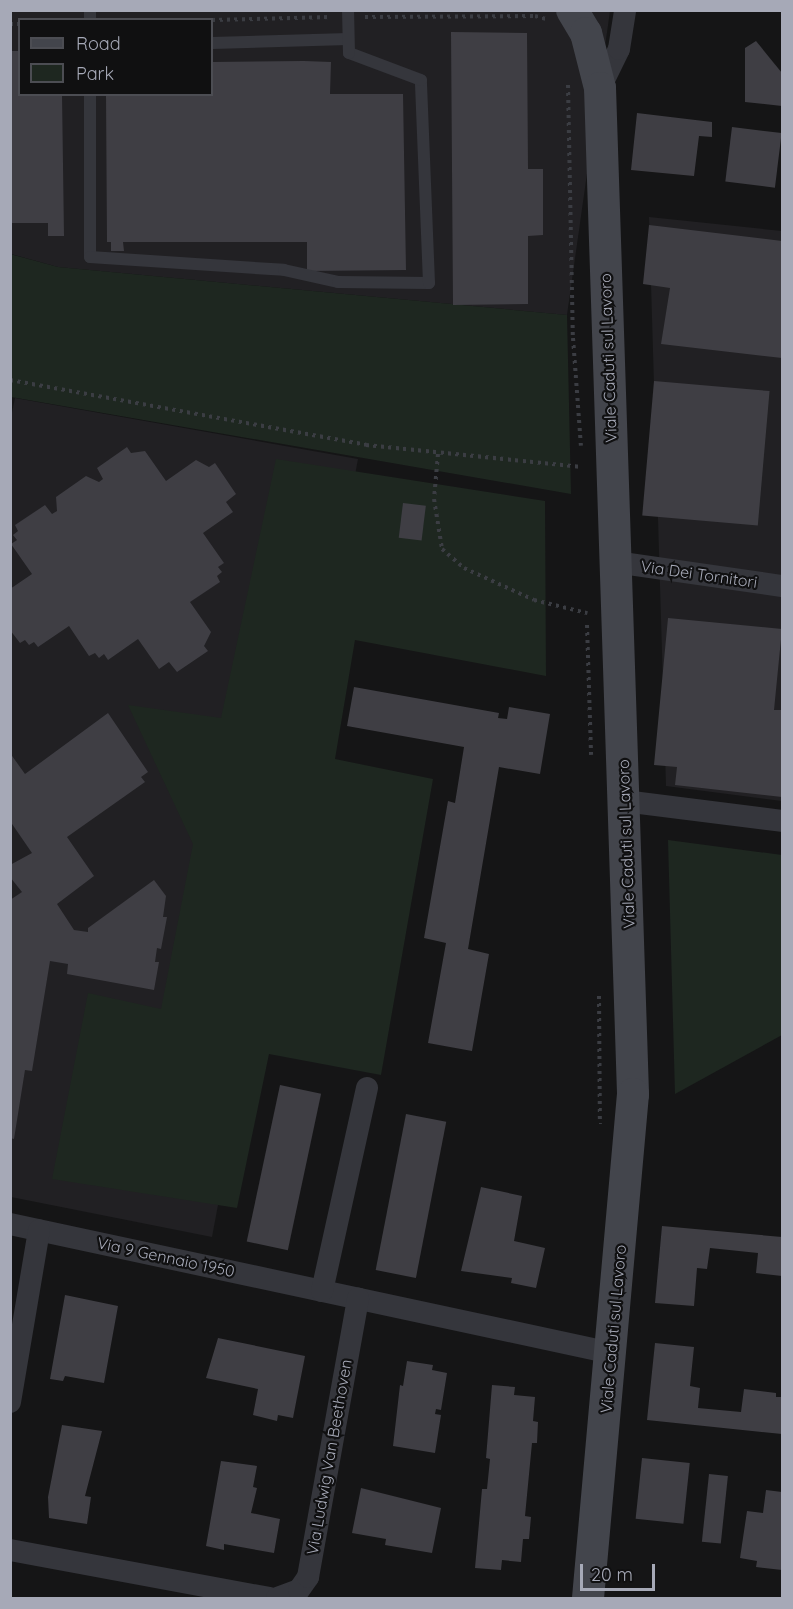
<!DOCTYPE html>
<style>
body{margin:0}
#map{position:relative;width:793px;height:1609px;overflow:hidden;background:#151516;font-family:Quicksand,sans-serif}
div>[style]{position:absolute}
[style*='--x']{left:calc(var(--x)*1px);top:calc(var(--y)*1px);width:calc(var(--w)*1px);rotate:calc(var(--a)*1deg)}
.built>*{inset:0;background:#212023}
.green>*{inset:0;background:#1e2720}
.building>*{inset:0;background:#3f3e44;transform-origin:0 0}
.path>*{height:4px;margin-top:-2px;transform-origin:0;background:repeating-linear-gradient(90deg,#3b3d43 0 3px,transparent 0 7.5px)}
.lane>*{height:12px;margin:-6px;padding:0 6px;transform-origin:6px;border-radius:6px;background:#35363c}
.street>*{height:22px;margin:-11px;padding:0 11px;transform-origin:11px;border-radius:11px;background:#35363c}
.secondary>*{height:32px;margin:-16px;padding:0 16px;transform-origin:16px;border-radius:16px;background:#43454c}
span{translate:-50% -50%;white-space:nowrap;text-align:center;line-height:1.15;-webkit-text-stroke:4.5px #101011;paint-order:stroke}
.street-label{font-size:16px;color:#a6a9b7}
.frame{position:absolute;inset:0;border:12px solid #a6a9b7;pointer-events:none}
.legend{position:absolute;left:18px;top:18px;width:195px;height:78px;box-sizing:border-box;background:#101011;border:2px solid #4c4d53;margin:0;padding:8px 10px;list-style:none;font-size:18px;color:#a6a9b7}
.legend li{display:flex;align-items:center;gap:12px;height:30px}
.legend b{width:30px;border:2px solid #4c4d53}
.scale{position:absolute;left:580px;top:1564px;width:75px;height:27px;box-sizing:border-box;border:3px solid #a6a9b7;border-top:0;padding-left:8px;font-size:18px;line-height:21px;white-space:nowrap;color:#a6a9b7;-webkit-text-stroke:4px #101011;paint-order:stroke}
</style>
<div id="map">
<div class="built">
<i style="clip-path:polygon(evenodd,10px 11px,610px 11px,567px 315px,58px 267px,11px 254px,10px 11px,20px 20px,212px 20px,212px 94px,20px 94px,20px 20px)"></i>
<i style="clip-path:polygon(649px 217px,782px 231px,782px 801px,666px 786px)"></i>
<i style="clip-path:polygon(15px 398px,358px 459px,212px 1237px,11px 1197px,10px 422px)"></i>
</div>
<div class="green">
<i style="clip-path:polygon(10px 254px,58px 267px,567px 315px,571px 494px,11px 397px)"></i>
<i style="clip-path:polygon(276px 459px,545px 501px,546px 676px,355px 640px,335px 759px,433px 779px,381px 1075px,269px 1054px,237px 1208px,52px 1179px,88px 993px,161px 1009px,193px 844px,128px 705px,221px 718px)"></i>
<i style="clip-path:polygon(668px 840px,782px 855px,782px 1035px,675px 1094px)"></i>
</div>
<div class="building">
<i style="clip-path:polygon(451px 32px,527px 33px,528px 169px,543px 169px,543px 235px,528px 236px,528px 304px,453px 305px)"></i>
<i style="clip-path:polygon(756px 41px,782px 73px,782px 106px,745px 102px,745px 48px)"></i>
<i style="clip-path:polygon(10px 51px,20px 51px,20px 94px,62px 94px,64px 236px,48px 236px,48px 223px,10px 223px)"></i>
<i style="clip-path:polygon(304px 61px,331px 62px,330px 94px,403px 94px,406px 270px,307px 271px,307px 242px,123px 242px,124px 251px,111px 251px,111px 242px,107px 242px,106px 94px,212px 94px,212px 62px)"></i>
<i style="clip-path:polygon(637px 113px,712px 122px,712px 137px,699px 136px,694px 176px,631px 170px)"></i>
<i style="left:732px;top:127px;width:50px;height:55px;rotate:7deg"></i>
<i style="clip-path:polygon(649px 225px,782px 241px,782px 358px,661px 344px,670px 288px,643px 284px)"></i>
<i style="left:654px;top:381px;width:116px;height:135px;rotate:5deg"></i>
<i style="clip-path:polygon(127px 447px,131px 453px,145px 451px,166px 481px,196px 460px,209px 467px,215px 463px,236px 494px,226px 502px,233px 512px,203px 533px,224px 563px,218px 567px,222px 572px,217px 576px,220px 582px,190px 602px,211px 632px,204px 646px,208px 651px,177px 672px,169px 662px,159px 669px,138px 639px,108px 660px,104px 654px,99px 658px,95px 653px,89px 656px,69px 626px,38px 647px,34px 642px,29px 645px,25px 640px,20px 643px,10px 630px,10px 589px,32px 574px,11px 544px,17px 540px,13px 535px,18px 531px,15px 525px,45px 505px,52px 514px,57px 511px,56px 497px,86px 476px,99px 482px,103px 479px,97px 468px)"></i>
<i style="left:403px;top:503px;width:23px;height:35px;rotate:7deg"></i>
<i style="clip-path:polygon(668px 618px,782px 629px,774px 710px,782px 710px,782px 797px,675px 785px,677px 767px,654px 765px)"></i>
<i style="clip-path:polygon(354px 687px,499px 713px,498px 718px,507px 719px,509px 707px,550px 714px,540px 774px,499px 767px,468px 949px,489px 954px,472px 1051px,428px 1043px,446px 943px,424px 938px,448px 801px,455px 803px,464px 747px,347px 726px)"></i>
<i style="clip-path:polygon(108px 713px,148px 772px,141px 777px,145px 782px,67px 837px,94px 876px,57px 904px,74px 930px,88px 932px,88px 928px,154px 880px,166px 896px,163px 917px,167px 917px,161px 949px,157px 948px,155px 962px,159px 962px,154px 990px,67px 974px,68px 964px,50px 961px,32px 1071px,25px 1070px,14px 1139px,10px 1138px,10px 900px,22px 892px,10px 877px,10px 865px,32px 853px,10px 821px,10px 753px,25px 774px)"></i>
<i style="left:280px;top:1085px;width:42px;height:160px;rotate:12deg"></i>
<i style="left:406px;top:1114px;width:41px;height:159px;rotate:11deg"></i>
<i style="clip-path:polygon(481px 1187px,522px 1196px,514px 1241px,545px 1248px,536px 1288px,511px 1283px,512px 1278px,461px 1271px)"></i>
<i style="clip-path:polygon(662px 1226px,782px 1237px,782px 1276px,756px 1273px,758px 1253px,710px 1248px,707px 1269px,697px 1268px,694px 1306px,655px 1303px)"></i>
<i style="clip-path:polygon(65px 1295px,118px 1306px,104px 1383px,65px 1376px,63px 1381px,50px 1379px)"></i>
<i style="clip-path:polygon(218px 1338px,305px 1356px,293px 1418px,278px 1415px,277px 1421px,253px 1415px,258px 1389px,206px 1378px)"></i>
<i style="clip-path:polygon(655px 1343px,694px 1347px,690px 1386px,700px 1388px,698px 1408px,741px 1412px,744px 1389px,776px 1393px,776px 1397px,782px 1397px,782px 1434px,647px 1420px)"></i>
<i style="clip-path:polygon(407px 1361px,433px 1365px,432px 1370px,447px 1373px,441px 1410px,436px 1409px,435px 1414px,441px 1415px,435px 1453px,393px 1446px,400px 1385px,403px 1386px)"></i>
<i style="clip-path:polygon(492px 1385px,515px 1387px,514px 1395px,535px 1397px,533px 1421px,538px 1422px,537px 1443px,532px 1443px,525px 1516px,531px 1517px,529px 1539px,523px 1539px,521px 1562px,502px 1560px,501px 1570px,475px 1568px,482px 1489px,487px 1489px,490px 1459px,486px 1458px)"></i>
<i style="clip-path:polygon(62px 1425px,102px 1431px,85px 1496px,91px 1497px,87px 1524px,49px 1518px,48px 1497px)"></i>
<i style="left:642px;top:1458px;width:48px;height:61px;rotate:6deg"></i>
<i style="clip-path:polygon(221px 1461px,257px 1466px,253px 1487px,257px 1488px,251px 1513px,280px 1519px,274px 1553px,224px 1544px,224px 1550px,206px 1546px)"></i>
<i style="left:709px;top:1474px;width:19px;height:68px;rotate:6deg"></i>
<i style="clip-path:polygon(361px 1488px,441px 1508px,432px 1553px,385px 1545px,386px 1539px,352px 1533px)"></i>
<i style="clip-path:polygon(766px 1490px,782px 1492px,782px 1570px,756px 1567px,757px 1561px,740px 1558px,747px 1511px,763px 1513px)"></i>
</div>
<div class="path">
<i style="--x:365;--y:17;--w:170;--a:-0.3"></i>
<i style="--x:535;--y:16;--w:11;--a:15"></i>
<i style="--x:212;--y:20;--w:119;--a:-1.4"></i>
<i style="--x:10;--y:24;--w:10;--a:0"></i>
<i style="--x:568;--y:85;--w:253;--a:88.9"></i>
<i style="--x:573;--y:338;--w:108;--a:85.8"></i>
<i style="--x:10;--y:380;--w:362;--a:10.3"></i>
<i style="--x:366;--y:445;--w:217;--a:5.8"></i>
<i style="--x:438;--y:454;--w:45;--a:95.1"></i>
<i style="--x:434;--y:499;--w:51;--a:80.9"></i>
<i style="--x:442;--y:549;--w:29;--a:41"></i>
<i style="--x:464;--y:568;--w:77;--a:24.6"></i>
<i style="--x:534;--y:600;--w:55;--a:13.8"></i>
<i style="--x:587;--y:625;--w:130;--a:88.2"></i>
<i style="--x:599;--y:996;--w:128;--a:89.6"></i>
</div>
<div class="lane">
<i style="--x:90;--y:10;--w:10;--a:90"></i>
<i style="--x:212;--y:43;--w:136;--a:-1.7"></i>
<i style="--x:90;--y:94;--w:163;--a:90"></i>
<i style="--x:90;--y:257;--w:194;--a:3.8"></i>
<i style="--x:284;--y:270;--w:55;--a:12.5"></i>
<i style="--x:338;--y:282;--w:91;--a:0.6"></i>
<i style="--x:429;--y:283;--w:203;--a:-92.3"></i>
<i style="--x:421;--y:80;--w:77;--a:-159.4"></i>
<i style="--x:349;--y:53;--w:43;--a:-91.3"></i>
</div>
<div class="street">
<i style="--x:600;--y:88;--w:43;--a:-64"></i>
<i style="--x:619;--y:49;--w:39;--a:-81"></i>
<i style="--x:615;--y:562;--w:169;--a:8.2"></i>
<i style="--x:624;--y:801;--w:159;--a:7.2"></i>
<i style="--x:10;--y:1224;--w:615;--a:12.11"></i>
<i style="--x:322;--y:1291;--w:208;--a:-77.5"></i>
<i style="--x:10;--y:1402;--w:174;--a:-80.4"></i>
<i style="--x:10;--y:1550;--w:263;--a:10.5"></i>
<i style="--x:277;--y:1598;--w:23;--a:-20"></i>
<i style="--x:299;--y:1590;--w:16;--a:-55"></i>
<i style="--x:308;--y:1577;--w:283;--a:-79.8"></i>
</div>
<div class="secondary">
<i style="--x:572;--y:10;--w:27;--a:59"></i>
<i style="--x:586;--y:33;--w:57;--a:75.7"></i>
<i style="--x:600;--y:88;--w:1007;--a:88.12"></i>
<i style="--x:633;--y:1094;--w:506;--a:95.1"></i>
</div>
<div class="street-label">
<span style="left:608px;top:358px;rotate:-92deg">Viale Caduti sul Lavoro</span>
<span style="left:699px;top:574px;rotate:8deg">Via Dei Tornitori</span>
<span style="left:626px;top:844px;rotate:-92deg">Viale Caduti sul Lavoro</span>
<span style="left:166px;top:1257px;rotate:12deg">Via 9 Gennaio 1950</span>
<span style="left:613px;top:1329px;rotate:-85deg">Viale Caduti sul Lavoro</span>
<span style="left:329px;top:1457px;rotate:-80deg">Via Ludwig Van Beethoven</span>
</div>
<div class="frame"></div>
<ul class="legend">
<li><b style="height:8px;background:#43454c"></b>Road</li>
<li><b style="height:16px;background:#1e2720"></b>Park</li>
</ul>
<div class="scale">20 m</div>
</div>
